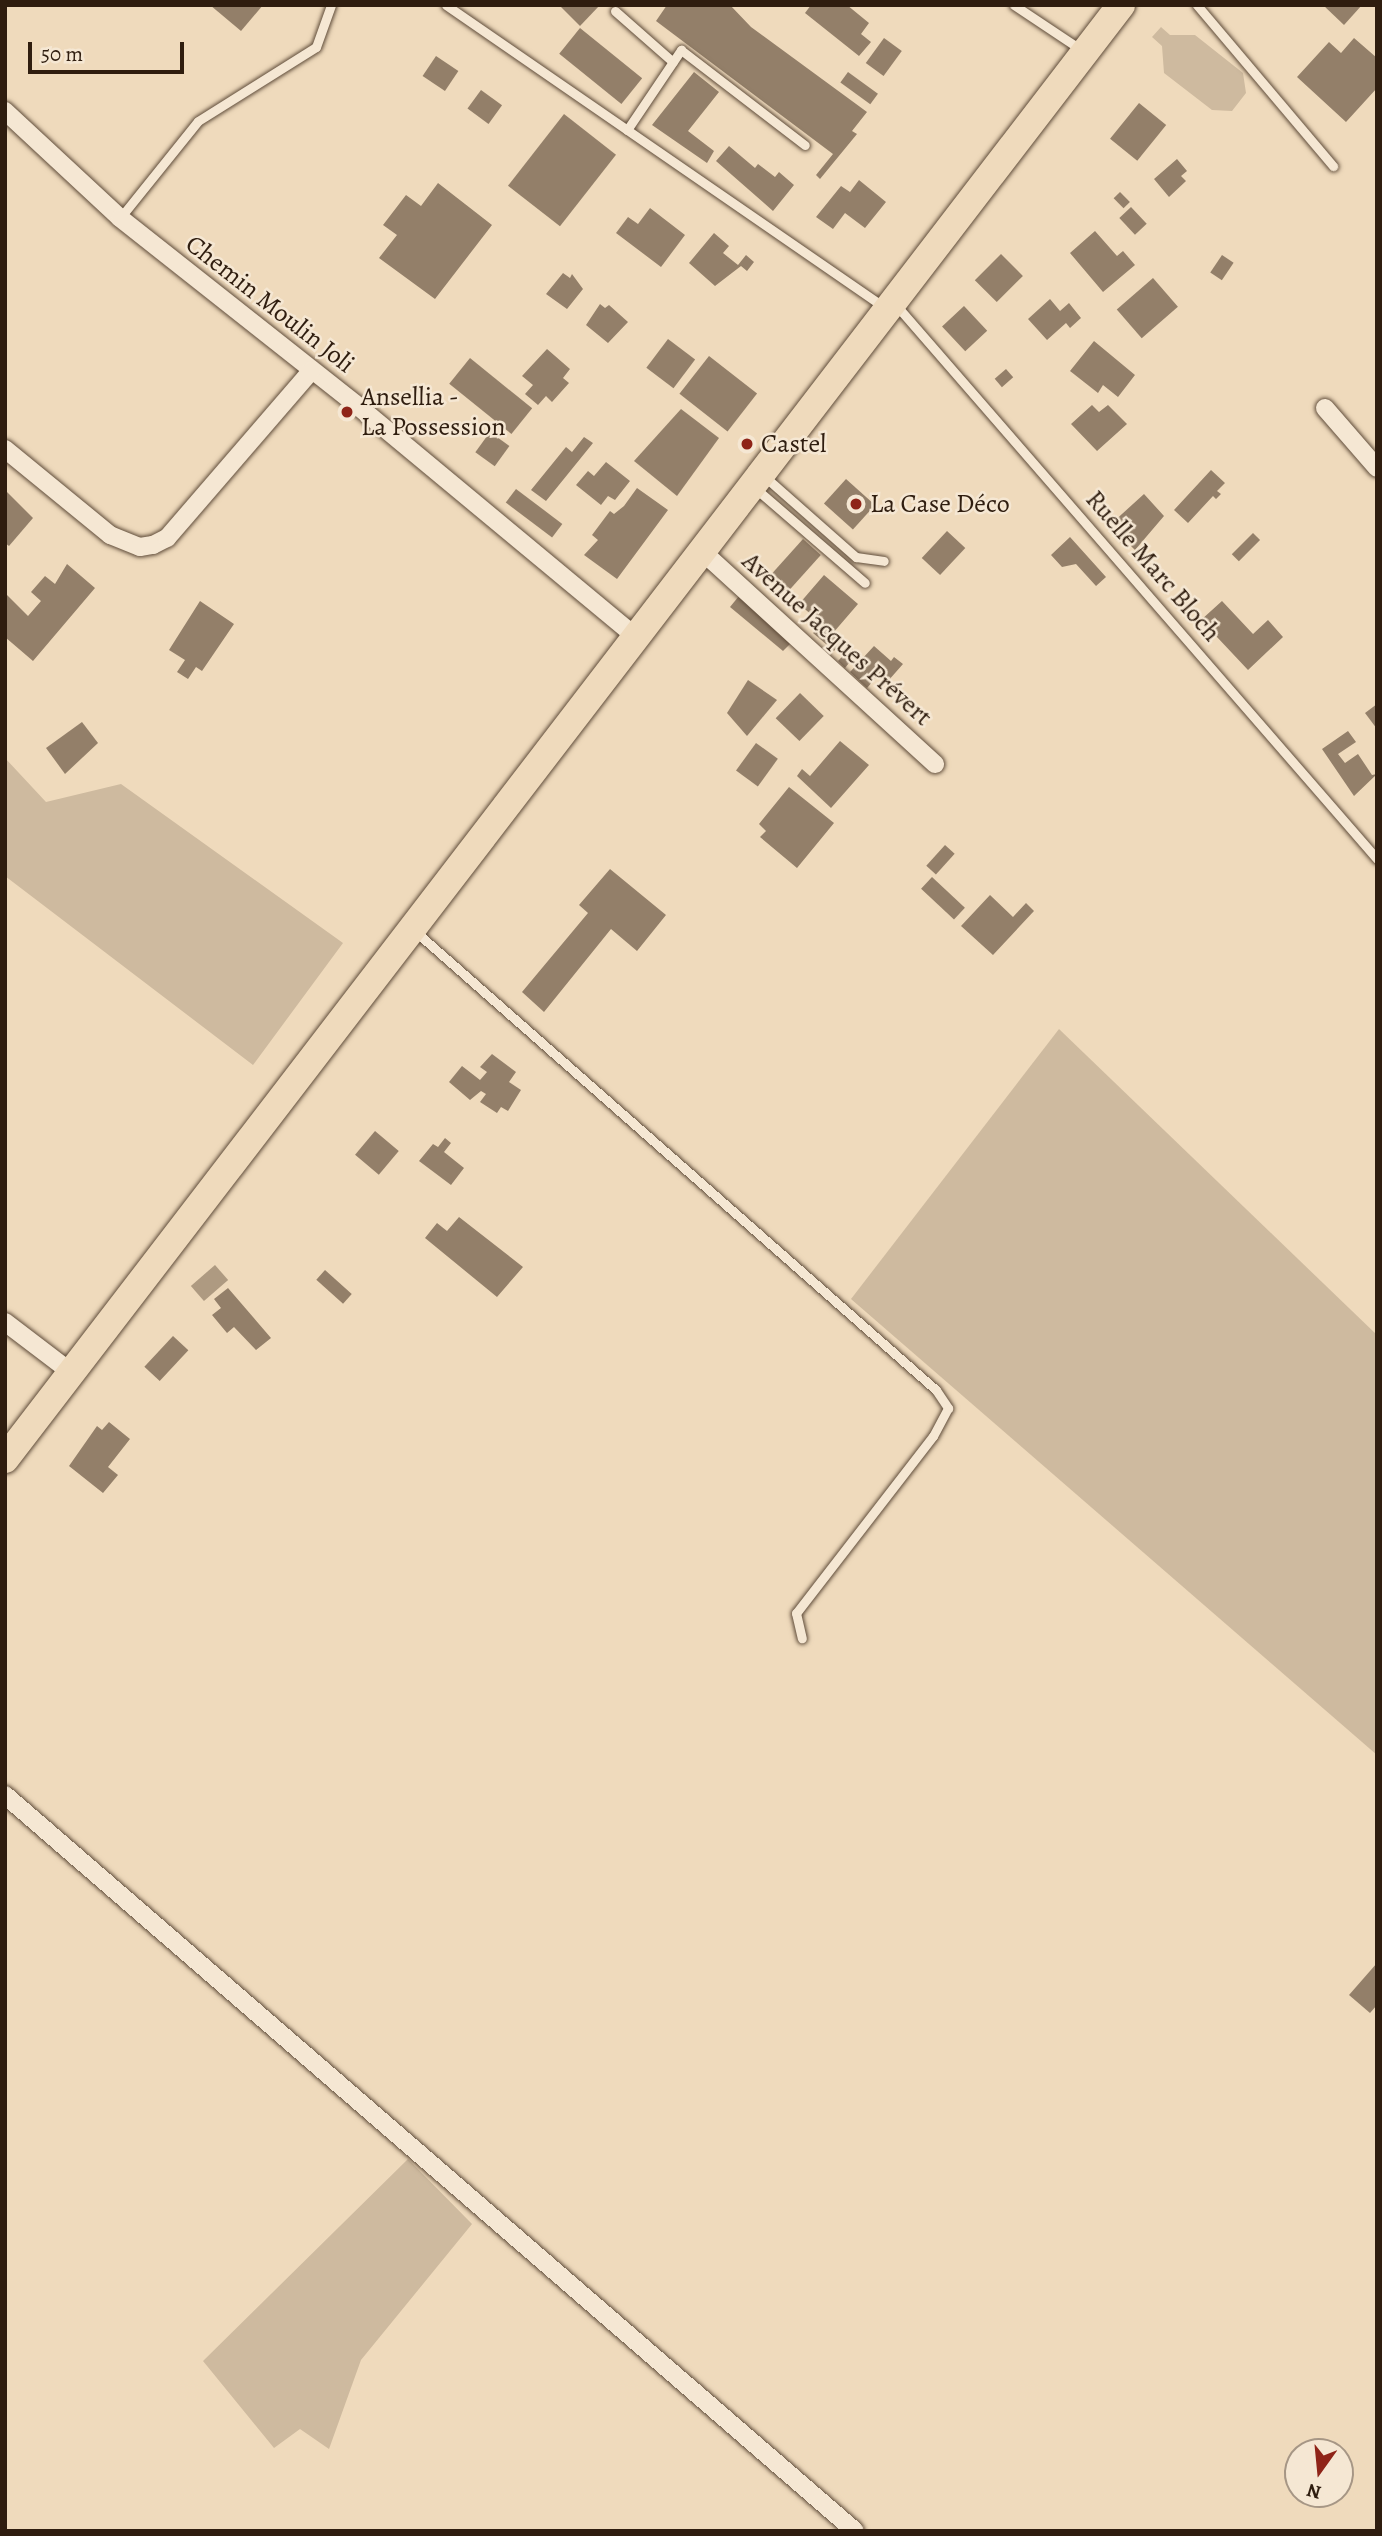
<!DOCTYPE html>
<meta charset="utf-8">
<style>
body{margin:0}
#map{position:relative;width:1382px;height:2536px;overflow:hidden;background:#efdabc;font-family:Alegreya,serif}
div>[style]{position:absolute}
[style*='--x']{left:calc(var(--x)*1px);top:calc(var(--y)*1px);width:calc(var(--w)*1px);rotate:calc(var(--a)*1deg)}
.green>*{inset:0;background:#ceba9f}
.water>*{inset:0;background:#ae9a81;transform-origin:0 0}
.building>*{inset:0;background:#937f69;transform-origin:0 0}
.roads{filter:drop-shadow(0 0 2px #5f4c3a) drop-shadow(0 0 2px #5f4c3a)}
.service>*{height:9px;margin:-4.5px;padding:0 4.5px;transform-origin:4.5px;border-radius:4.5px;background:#f5e7d3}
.minor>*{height:18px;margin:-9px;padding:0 9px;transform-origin:9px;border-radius:9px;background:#f5e7d3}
.primary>*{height:28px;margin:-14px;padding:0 14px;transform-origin:14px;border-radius:14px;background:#efdabc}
.dots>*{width:19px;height:19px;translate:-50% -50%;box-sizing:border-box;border:4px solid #f5e7d3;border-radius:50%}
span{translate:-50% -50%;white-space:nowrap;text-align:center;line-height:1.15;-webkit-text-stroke:5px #f5e7d3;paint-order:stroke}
.street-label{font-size:26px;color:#2f1d0f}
.poi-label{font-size:26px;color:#2f1d0f}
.left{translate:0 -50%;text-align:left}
.frame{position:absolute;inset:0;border:7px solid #2f1d0f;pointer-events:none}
.north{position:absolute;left:1284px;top:2438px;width:70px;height:70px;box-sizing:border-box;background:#f5e7d3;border:2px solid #a69685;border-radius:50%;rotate:195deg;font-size:19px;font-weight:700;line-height:28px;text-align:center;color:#2f1d0f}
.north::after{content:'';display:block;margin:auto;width:24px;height:32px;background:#8f2418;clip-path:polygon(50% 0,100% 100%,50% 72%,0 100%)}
.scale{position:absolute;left:28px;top:42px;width:156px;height:32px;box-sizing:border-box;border:4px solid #2f1d0f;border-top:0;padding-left:9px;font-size:21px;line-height:24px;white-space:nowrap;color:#2f1d0f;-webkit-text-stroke:5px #f5e7d3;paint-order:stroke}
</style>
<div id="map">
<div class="green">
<i style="clip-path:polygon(1161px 27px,1170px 35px,1195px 35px,1243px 73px,1246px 93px,1232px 111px,1212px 110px,1164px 73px,1162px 46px,1152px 37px)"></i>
<i style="clip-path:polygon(5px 758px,46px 802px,121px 784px,343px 943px,253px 1065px,5px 876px)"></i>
<i style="clip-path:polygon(1059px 1029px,1377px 1335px,1377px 1755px,851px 1299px)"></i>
<i style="clip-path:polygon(408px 2159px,472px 2224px,361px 2360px,329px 2449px,300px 2429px,274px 2448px,203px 2361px)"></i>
</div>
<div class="water">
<i style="left:215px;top:1265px;width:20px;height:32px;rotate:49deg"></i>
</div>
<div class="building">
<i style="clip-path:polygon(210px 5px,263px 5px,241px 31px)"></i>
<i style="clip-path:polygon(559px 5px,600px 5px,580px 26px)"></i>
<i style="clip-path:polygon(667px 5px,730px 5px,751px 27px,867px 112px,852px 131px,857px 134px,820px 179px,816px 175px,833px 154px,656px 21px)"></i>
<i style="clip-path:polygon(811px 5px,847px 5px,869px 23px,861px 34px,871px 42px,859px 56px,805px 13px)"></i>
<i style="clip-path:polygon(1323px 5px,1362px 5px,1344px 25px)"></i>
<i style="left:580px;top:28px;width:80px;height:33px;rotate:39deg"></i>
<i style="left:884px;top:38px;width:22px;height:31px;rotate:36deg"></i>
<i style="clip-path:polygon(1354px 38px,1377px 58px,1377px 88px,1346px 122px,1297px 77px,1329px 42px,1341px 53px)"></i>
<i style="left:436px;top:56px;width:27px;height:24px;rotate:34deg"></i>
<i style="clip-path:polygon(694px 72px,719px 92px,688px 131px,714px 151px,707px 163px,652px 125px)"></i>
<i style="left:848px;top:72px;width:37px;height:13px;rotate:36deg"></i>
<i style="left:481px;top:90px;width:26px;height:23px;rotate:36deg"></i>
<i style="left:1139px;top:103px;width:35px;height:46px;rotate:39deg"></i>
<i style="left:564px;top:114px;width:66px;height:91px;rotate:38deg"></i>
<i style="clip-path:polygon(729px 146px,755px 168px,758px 164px,775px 177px,779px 172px,794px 185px,773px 211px,716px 161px)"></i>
<i style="clip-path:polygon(1177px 159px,1187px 171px,1181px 176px,1186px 181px,1169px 197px,1154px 179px)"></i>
<i style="clip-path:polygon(859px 180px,886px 202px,865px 228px,845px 213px,833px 229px,816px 217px,841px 186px,850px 192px)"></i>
<i style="clip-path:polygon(438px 183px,492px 225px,435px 299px,379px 258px,397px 235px,383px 225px,406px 195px,421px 206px)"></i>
<i style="left:1120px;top:192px;width:14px;height:9px;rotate:45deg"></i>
<i style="left:1131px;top:207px;width:23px;height:16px;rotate:47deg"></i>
<i style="clip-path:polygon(650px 208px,685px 235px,661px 267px,616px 233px,628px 217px,638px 224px)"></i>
<i style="clip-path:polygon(1095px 231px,1117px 256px,1123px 251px,1135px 265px,1103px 292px,1070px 253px)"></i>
<i style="clip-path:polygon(714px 233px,729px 246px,723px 253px,738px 265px,746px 255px,754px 262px,747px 271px,741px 266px,715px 286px,689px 263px)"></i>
<i style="left:1001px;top:254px;width:31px;height:37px;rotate:45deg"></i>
<i style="left:1222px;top:255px;width:14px;height:21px;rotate:34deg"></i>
<i style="clip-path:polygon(563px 273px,570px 278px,572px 274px,583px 289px,567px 309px,546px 294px)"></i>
<i style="left:1153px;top:278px;width:38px;height:48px;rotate:49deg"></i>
<i style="clip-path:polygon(1050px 299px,1060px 311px,1069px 303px,1081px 318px,1070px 328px,1066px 323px,1047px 340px,1028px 319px)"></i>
<i style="clip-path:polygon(600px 304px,605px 308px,609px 305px,628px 322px,608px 343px,586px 325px)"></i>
<i style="left:964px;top:306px;width:34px;height:30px;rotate:47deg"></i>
<i style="left:668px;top:339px;width:34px;height:36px;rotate:37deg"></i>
<i style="clip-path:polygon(1094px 341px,1135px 375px,1118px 397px,1103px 385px,1098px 393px,1070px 371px)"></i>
<i style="clip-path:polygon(547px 349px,570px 369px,563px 378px,569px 383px,552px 402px,546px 396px,538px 405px,525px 394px,533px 385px,522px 376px)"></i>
<i style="left:709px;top:356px;width:61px;height:48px;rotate:38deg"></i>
<i style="left:470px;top:358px;width:80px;height:33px;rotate:39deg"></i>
<i style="left:1006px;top:369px;width:11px;height:15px;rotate:49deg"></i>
<i style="clip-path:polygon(1092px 405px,1099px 412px,1108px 405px,1127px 424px,1097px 451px,1071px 424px)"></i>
<i style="clip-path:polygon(681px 409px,719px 438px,677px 496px,634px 461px)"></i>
<i style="left:490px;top:432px;width:24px;height:25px;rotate:36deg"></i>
<i style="clip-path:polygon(584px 437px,593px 443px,546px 501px,531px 490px,566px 447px,572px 452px)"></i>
<i style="clip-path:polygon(606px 462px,630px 481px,615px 500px,608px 496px,601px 505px,576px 485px,588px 471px,594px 476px)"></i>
<i style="clip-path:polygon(1211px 470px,1225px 483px,1217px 491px,1221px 494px,1216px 499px,1213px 496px,1188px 523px,1174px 510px)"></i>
<i style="left:846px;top:479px;width:39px;height:33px;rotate:42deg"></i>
<i style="clip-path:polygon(637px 488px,668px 510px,617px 579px,584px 555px,598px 540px,592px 535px,610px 511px,614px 514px,624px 506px)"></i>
<i style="left:516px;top:489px;width:58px;height:17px;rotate:37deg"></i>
<i style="clip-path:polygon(5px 490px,33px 518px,9px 546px,5px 543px)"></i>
<i style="clip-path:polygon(1144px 494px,1164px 516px,1135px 550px,1128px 543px,1124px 547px,1110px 531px,1114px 528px,1111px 524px)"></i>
<i style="left:947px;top:531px;width:25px;height:37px;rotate:43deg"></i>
<i style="left:1253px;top:533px;width:10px;height:30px;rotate:45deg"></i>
<i style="clip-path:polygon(1070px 537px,1106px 577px,1096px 586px,1076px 564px,1062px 567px,1051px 555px)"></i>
<i style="left:803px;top:539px;width:24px;height:48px;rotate:42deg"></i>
<i style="clip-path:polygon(67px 564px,95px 588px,33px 661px,5px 637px,5px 593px,28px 616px,41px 601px,31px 592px,45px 576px,55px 584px)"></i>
<i style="clip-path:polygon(824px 575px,858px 604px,833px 633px,843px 641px,834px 651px,813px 633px,821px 623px,799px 604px)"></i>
<i style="clip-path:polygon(739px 596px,790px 644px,783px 651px,730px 607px)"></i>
<i style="clip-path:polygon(200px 601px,234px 624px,202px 671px,196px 667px,188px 679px,177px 672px,185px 660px,169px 650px)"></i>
<i style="clip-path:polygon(1222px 601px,1253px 634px,1268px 620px,1283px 637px,1248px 670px,1201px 620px)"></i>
<i style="clip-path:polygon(874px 646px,891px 661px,894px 657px,903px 664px,888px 681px,880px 673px,867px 688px,850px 672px)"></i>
<i style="clip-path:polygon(851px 647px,857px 653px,845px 668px,838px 661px)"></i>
<i style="clip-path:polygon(748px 680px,777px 700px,747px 736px,727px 713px)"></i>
<i style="left:800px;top:693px;width:33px;height:35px;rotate:44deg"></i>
<i style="clip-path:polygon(1377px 704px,1377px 729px,1365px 713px)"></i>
<i style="clip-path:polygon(82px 722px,98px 743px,65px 774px,46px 748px)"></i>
<i style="clip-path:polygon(1348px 731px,1356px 742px,1338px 754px,1345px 763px,1358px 754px,1372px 775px,1377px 774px,1354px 796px,1322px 749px)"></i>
<i style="clip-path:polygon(840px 741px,869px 765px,831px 808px,797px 776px,802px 769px,810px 776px)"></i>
<i style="left:756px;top:743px;width:27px;height:34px;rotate:36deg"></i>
<i style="clip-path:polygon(789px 787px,834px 823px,797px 868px,760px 837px,766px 831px,759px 824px)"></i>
<i style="left:945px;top:845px;width:13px;height:28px;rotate:42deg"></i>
<i style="clip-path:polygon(610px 869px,666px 915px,637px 951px,611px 929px,544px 1012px,522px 992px,588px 913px,579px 905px)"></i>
<i style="left:932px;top:877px;width:45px;height:16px;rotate:43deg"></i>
<i style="clip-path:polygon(990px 895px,1013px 917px,1026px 903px,1034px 911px,993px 955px,961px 926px)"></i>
<i style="clip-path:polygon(492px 1054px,516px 1072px,509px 1082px,521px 1090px,508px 1111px,501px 1107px,497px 1113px,480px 1102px,486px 1094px,481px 1091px,470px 1100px,449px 1082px,462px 1066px,480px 1080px,487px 1072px,480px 1067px)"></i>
<i style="left:375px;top:1131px;width:31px;height:31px;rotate:40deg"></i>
<i style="clip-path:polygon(445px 1138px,451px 1143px,444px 1152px,464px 1168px,451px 1185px,419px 1161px,433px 1144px,438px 1147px)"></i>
<i style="clip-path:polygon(459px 1217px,523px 1267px,497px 1297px,425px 1238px,437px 1223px,447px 1231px)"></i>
<i style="left:325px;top:1270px;width:36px;height:13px;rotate:42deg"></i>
<i style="clip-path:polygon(228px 1288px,271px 1338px,256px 1350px,234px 1327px,227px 1333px,212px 1315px,221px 1308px,214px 1299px)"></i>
<i style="left:173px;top:1336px;width:21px;height:42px;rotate:43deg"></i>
<i style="clip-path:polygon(109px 1422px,130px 1439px,108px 1467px,118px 1475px,103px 1493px,69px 1466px,97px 1426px,102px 1430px)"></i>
<i style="clip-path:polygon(1377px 1963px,1377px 2005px,1370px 2013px,1349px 1995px)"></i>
</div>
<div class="roads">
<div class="service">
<i style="--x:446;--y:5;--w:532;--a:34.59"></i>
<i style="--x:1014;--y:5;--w:83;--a:33.7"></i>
<i style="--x:1197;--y:5;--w:211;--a:49.8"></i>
<i style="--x:615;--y:11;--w:77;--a:41.3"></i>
<i style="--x:627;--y:130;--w:97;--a:-56"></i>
<i style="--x:681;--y:50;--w:156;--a:37.5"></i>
<i style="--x:120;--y:218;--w:124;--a:-51.2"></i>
<i style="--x:198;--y:121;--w:139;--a:-32.1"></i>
<i style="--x:316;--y:47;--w:45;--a:-70.3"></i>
<i style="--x:896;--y:305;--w:734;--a:49.03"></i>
<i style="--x:764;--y:476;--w:123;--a:41.4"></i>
<i style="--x:856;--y:557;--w:28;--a:8"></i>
<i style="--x:755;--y:488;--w:145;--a:40.8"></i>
<i style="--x:416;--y:932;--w:693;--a:41.37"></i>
<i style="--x:936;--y:1390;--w:22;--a:56"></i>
<i style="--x:948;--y:1408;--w:32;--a:118"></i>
<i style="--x:933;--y:1436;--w:224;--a:127.7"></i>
<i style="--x:796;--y:1613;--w:26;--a:77"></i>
</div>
<div class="minor">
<i style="--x:5;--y:111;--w:157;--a:42.9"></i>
<i style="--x:120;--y:218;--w:305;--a:38.3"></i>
<i style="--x:359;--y:407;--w:363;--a:39.7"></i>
<i style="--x:1325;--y:408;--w:79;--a:49.1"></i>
<i style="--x:5;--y:449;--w:136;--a:39.3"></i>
<i style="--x:110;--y:535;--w:32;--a:22"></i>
<i style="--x:140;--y:547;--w:13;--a:-9"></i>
<i style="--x:153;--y:545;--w:16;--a:-27"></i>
<i style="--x:167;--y:538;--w:221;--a:-49.2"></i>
<i style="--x:704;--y:553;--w:313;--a:42.4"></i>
<i style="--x:5;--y:1322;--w:84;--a:37.3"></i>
<i style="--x:5;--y:1795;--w:1124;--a:40.89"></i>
</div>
<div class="primary">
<i style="--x:5;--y:1459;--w:1833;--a:-52.49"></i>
</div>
</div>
<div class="dots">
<i style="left:347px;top:412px;background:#8f2418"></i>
<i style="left:747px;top:444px;background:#8f2418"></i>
<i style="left:856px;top:504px;background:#8f2418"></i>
</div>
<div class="street-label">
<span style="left:270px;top:304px;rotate:38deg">Chemin Moulin Joli</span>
<span style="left:1153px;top:566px;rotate:49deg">Ruelle Marc Bloch</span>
<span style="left:837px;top:639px;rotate:42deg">Avenue Jacques Prévert</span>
</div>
<div class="poi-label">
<span class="left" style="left:361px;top:412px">Ansellia -<br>La Possession</span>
<span class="left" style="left:761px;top:444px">Castel</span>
<span class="left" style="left:870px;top:504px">La Case Déco</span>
</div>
<div class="frame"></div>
<div class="north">N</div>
<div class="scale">50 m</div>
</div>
